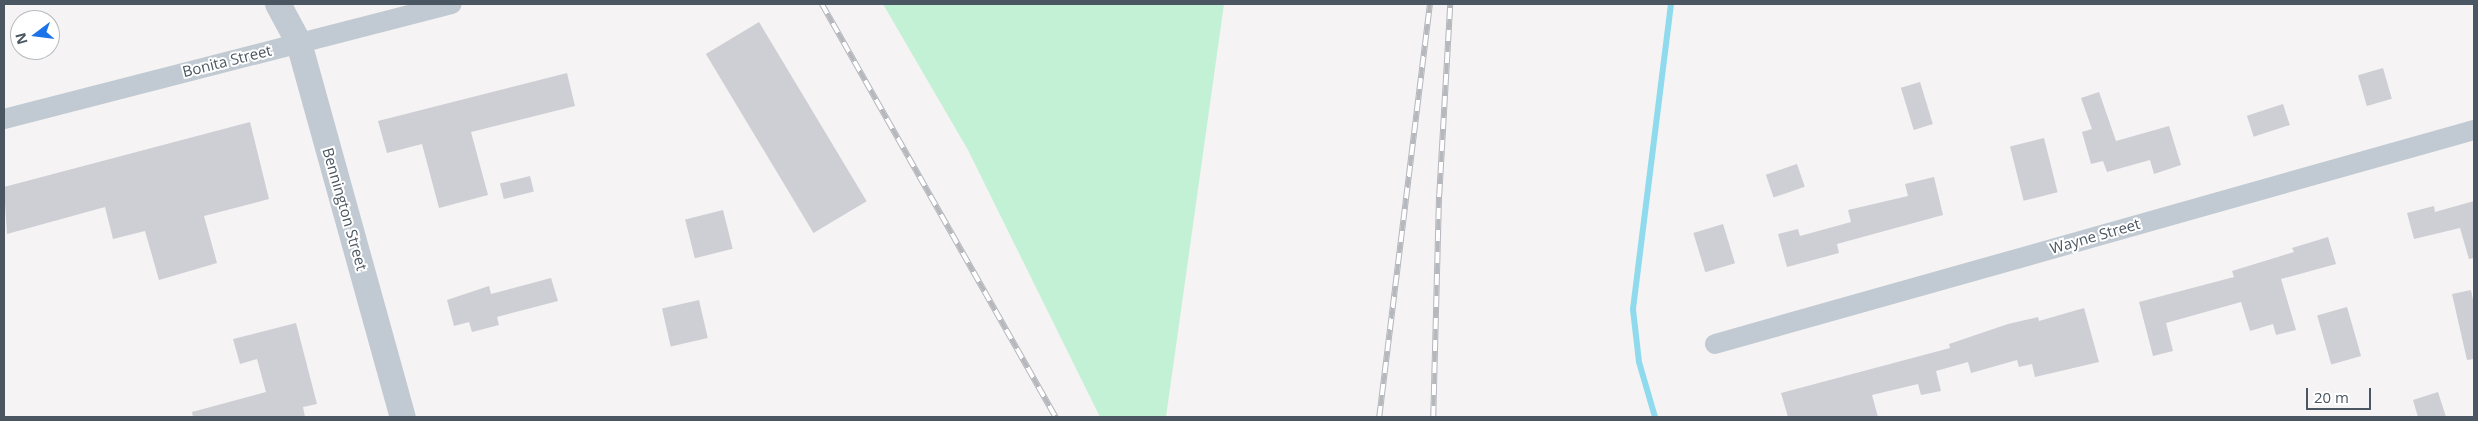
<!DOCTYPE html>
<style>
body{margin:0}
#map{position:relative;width:2478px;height:421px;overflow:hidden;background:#f5f3f3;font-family:"Open Sans",sans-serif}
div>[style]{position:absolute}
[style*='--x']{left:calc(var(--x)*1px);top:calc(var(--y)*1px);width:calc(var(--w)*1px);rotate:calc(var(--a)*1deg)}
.green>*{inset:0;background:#c3f1d5}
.stream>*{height:6px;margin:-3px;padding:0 3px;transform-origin:3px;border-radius:3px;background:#90daee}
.building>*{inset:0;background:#cdcfd5;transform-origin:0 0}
.minor>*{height:20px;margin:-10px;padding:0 10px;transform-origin:10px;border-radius:10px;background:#c1cad2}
.tertiary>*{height:26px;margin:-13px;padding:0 13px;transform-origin:13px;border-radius:13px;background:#c1cad2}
.rail>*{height:5.5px;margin-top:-2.75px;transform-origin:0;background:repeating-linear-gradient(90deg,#fff 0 11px,#b5b8bd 0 22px);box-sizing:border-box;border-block:1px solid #b5b8bd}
span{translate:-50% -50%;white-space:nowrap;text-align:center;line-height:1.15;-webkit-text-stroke:4px #fff;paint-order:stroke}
.street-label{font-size:15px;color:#4a5661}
.frame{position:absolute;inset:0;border:5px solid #4a5661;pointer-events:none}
.north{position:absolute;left:10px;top:10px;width:50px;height:50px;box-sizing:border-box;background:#fff;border:1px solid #b7bbc0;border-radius:50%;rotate:255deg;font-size:14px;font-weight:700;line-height:20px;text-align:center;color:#4a5661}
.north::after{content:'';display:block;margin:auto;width:18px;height:22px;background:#1a73e8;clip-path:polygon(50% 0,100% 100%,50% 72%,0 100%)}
.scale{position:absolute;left:2306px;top:388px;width:65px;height:22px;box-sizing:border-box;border:2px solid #4a5661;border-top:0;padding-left:6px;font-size:15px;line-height:18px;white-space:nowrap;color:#4a5661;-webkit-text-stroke:4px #fff;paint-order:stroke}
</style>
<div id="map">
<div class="green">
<i style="clip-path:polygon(883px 4px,1224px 4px,1166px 417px,1100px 417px,968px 150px)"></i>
</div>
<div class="stream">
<i style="--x:1655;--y:417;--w:57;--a:-106.2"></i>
<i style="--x:1639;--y:362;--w:53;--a:-96.5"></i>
<i style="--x:1633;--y:309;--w:307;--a:-82.9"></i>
</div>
<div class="building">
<i style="left:759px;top:22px;width:209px;height:62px;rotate:59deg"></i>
<i style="left:2383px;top:68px;width:32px;height:26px;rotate:74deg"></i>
<i style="clip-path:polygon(567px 73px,575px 106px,471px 132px,488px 195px,439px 208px,422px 144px,387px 153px,378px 121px)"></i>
<i style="left:1920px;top:82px;width:44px;height:20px;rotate:73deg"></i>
<i style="clip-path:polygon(2099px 92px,2116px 141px,2169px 126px,2181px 165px,2154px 174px,2150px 160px,2107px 172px,2103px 161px,2091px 164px,2082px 132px,2092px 129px,2081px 98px)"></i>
<i style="left:2283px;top:104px;width:22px;height:38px;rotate:72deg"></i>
<i style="clip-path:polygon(250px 122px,269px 199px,204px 216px,217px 263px,159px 280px,145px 231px,113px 239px,105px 207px,7px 234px,4px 187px)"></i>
<i style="left:2044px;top:138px;width:56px;height:35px;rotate:76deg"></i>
<i style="left:1797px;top:164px;width:24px;height:33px;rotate:71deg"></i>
<i style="left:530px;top:176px;width:16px;height:31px;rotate:76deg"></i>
<i style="clip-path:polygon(1934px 177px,1943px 215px,1837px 244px,1839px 253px,1787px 267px,1778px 234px,1798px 229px,1800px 236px,1851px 222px,1848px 210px,1908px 196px,1905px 184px)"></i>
<i style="clip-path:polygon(2474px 201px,2474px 258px,2469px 259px,2460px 228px,2414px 239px,2407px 213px,2434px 206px,2435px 212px)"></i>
<i style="left:723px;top:210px;width:40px;height:39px;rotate:76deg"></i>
<i style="left:1723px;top:224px;width:41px;height:31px;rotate:73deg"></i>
<i style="clip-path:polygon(2328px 237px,2336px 264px,2281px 279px,2296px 330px,2276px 335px,2273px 324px,2250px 331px,2241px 302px,2166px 323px,2173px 351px,2153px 356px,2139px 302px,2234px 277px,2232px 271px,2294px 252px,2292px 248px)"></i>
<i style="clip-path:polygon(551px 278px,558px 301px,497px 317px,499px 325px,472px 332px,469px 322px,454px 326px,447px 300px,489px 286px,491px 294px)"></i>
<i style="clip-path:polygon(2471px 290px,2474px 305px,2474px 359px,2467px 360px,2452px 294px)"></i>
<i style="left:699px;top:300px;width:39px;height:38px;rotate:77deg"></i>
<i style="left:2347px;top:307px;width:51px;height:31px;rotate:74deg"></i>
<i style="clip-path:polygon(2084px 308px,2099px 362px,2035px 377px,2032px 364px,2019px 367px,2017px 360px,1971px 373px,1968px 362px,1936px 371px,1941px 391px,1921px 395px,1918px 384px,1872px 395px,1878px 417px,1788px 417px,1781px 393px,1950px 348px,1949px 344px,2008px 324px,2038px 317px,2039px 321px)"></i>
<i style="clip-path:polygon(296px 323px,317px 404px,303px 407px,305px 417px,193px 417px,192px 412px,266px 392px,257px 359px,240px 364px,233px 339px)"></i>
<i style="clip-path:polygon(2438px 392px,2446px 417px,2418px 417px,2413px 400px)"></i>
</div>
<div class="minor">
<i style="--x:4;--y:119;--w:462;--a:-14.4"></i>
<i style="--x:1715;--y:344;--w:789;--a:-15.75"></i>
</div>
<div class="tertiary">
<i style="--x:278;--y:4;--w:44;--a:61.7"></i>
<i style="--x:299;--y:43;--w:388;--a:74.5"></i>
</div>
<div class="rail">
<i style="--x:822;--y:4;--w:475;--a:60.5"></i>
<i style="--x:1379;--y:417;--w:416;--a:-83"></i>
<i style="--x:1433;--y:417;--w:222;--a:-88.5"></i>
<i style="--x:1439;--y:195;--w:191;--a:-86.7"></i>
</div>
<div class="street-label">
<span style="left:227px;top:61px;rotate:-14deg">Bonita Street</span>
<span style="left:345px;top:209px;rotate:74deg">Bennington Street</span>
<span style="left:2095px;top:236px;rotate:-16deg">Wayne Street</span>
</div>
<div class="frame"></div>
<div class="north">N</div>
<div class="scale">20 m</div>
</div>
